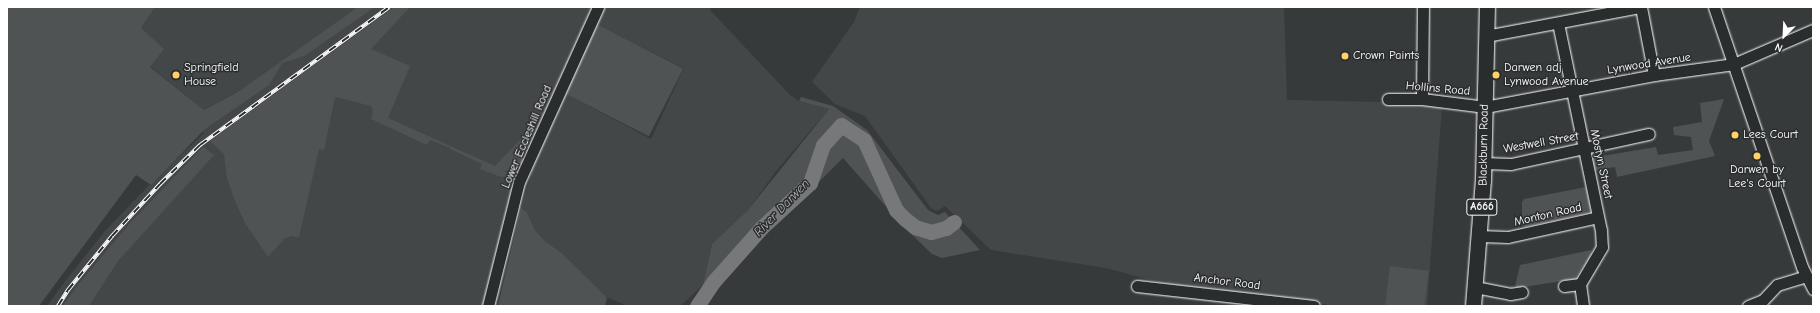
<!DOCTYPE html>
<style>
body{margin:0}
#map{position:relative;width:1820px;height:313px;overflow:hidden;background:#373a3b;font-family:"Comic Neue",sans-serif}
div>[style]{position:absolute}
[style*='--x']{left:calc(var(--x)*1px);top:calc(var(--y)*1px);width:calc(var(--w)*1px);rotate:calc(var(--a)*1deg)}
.built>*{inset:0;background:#444748}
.green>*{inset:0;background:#505354;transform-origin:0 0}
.river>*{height:15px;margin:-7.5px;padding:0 7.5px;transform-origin:7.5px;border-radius:7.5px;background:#767879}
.roads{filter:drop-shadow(0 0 1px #fff) drop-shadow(0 0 1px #fff)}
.minor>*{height:11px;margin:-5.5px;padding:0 5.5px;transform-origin:5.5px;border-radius:5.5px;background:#2a2d2e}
.highway>*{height:15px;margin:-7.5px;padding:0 7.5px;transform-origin:7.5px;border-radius:7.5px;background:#2a2d2e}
.rail>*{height:4px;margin-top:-2px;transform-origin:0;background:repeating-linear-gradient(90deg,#2a2d2e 0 8px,#fff 0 16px);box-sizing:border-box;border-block:1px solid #fff}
.dots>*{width:11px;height:11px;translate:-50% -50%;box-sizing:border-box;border:2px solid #2a2d2e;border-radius:50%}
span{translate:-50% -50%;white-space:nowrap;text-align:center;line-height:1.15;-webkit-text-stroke:3px #2a2d2e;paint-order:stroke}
.shield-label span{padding:1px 3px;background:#2a2d2e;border:1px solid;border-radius:3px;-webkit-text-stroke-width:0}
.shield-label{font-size:11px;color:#fff;font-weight:700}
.poi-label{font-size:12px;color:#fff}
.left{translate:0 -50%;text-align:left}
.street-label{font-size:12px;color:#fff}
.water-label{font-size:13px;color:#b4b5b5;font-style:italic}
.frame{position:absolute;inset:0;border:8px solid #fff;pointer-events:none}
.north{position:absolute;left:1764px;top:16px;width:40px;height:40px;-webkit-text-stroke:3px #2a2d2e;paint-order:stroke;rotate:204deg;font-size:11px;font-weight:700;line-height:16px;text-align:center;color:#fff}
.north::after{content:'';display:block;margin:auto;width:14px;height:18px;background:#fff;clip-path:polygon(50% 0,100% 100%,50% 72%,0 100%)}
</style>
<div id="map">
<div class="built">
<i style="clip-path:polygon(155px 7px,711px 7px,710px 10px,790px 95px,799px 101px,829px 109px,776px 171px,748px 210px,712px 244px,703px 285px,680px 306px,628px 306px,604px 296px,563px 254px,545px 241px,535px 230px,527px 212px,521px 208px,534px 165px,566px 94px,651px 139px,684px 68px,591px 22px,517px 192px,488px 306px,47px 306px,66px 280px,105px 231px,151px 183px,204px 133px,199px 128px,238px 91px,204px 110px,150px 66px,141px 28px)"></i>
<i style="clip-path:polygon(860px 7px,1284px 7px,1287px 100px,1427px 103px,1442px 106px,1427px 306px,1337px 306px,1161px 283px,1106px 268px,991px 250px,945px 206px,937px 211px,931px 208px,865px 116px,835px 104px,812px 82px,854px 22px)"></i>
</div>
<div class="green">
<i style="clip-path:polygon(7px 7px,155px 7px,141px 28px,164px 49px,150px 67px,204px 110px,241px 90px,358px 7px,375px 7px,304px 56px,282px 63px,269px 85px,205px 129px,151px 185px,136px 175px,39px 306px,7px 306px)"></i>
<i style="clip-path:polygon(394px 7px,410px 7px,371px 49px,410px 66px,388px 118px,495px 166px,524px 136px,530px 123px,534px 128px,518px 169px,511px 176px,501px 177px,480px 169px,482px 164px,450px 149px,450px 148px,430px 140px,427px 145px,371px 119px,373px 110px,371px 106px,335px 97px,324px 150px,319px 149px,299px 237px,291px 236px,284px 239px,268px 257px,245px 223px,235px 201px,227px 178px,224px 154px,210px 141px)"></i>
<i style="left:596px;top:24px;width:98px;height:76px;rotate:27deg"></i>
<i style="clip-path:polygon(801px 97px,833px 106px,867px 130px,928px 210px,938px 215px,945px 212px,951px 219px,936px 225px,925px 226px,915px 222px,900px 206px,866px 137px,842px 120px,820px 143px,806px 182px,703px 285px,712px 244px,748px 210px,829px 109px,799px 101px)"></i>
<i style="clip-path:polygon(1724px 99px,1709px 141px,1715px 156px,1617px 177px,1615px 167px,1592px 171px,1590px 158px,1656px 147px,1658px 155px,1693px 150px,1691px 137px,1674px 135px,1673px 127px,1702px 122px,1700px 103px)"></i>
<i style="clip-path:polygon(842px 129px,861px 141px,894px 210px,905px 222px,915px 229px,931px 234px,946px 231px,956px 224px,980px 250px,942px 258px,932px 254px,904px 227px,843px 158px,734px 266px,763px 232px,812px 185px,826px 147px)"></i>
<i style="clip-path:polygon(203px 147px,214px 155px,118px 261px,89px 306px,63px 306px,77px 286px,131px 222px)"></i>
<i style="clip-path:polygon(1586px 187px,1591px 211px,1589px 213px,1525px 227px,1522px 225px,1522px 202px,1524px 199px)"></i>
<i style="clip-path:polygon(521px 208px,527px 212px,535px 230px,545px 241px,563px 254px,607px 298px,605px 306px,498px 306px)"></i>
<i style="clip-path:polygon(1591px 250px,1592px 254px,1575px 279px,1517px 288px,1515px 286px,1520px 265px)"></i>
<i style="left:1390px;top:266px;width:39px;height:39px;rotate:7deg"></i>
</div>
<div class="river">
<i style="--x:697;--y:306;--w:30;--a:-56"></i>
<i style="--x:714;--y:281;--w:72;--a:-48.4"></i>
<i style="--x:762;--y:227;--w:65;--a:-42.5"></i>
<i style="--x:810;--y:183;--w:40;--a:-71.1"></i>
<i style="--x:823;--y:145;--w:27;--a:-48"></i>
<i style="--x:841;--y:125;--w:27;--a:33"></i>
<i style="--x:864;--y:140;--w:77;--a:65.4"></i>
<i style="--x:896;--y:210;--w:13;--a:45"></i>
<i style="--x:905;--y:219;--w:13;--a:39"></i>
<i style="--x:915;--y:227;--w:17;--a:17"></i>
<i style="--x:931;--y:232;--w:16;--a:-15"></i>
<i style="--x:946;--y:228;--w:10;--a:-37"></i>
</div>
<div class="roads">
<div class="minor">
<i style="--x:1641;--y:7;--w:69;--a:79.2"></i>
<i style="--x:1714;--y:7;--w:274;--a:71.3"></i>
<i style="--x:1802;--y:267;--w:25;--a:63"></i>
<i style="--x:1558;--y:23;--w:211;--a:78.3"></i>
<i style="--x:1601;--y:230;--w:17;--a:87"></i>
<i style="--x:1602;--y:247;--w:43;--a:120.7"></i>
<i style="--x:1580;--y:284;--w:22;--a:82"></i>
<i style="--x:1486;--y:36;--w:156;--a:-10.7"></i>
<i style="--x:1388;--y:99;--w:34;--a:0"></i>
<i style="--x:1422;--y:99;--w:64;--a:7.2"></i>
<i style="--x:1485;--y:107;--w:172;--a:-10.7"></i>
<i style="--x:1654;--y:75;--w:81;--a:-7.8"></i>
<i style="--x:1734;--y:64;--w:86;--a:-23.3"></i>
<i style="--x:1422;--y:99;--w:92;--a:-89.4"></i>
<i style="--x:1484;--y:163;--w:27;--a:2"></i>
<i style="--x:1511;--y:164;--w:141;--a:-12.3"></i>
<i style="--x:1480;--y:236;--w:28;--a:2"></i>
<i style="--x:1508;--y:237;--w:92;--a:-12.5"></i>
<i style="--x:1137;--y:286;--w:178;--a:6.4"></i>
<i style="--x:1564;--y:286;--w:16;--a:-7"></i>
<i style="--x:1475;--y:287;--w:36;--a:11"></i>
<i style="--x:1510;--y:294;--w:12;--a:-9"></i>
<i style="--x:488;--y:306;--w:128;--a:-76"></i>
<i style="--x:519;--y:182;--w:192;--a:-65.7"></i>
<i style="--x:1748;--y:306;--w:16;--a:-22"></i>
<i style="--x:1763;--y:300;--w:21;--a:-47"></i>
<i style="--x:1777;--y:285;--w:30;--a:-17"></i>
</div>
<div class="highway">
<i style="--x:1473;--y:306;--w:126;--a:-85.5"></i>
<i style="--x:1483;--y:180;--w:173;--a:-88.7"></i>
</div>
</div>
<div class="rail">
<i style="--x:58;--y:306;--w:19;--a:-58"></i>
<i style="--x:68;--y:290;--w:70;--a:-50.8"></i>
<i style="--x:112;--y:236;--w:71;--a:-47.3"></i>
<i style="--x:160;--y:184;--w:56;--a:-44.3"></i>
<i style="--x:200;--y:145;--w:234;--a:-36.1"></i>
</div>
<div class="dots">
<i style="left:1345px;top:56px;background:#ffd166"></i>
<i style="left:176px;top:75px;background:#ffd166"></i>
<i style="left:1496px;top:75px;background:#ffd166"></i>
<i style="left:1735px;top:135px;background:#ffd166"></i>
<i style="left:1757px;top:156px;background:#ffd166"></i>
</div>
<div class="shield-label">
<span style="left:1482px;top:207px">A666</span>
</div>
<div class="poi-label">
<span class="left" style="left:1353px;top:56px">Crown Paints</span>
<span class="left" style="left:184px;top:75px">Springfield<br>House</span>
<span class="left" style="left:1504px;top:75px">Darwen adj<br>Lynwood Avenue</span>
<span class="left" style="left:1743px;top:135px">Lees Court</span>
<span style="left:1757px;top:177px">Darwen by<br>Lee's Court</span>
</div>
<div class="street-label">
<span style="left:1649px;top:64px;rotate:-9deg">Lynwood Avenue</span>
<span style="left:1438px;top:89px;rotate:5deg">Hollins Road</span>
<span style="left:527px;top:137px;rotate:-67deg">Lower Eccleshill Road</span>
<span style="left:1541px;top:143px;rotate:-10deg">Westwell Street</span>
<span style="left:1484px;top:145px;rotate:-89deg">Blackburn Road</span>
<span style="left:1601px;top:164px;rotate:78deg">Mostyn Street</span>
<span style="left:1548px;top:215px;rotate:-13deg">Monton Road</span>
<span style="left:1227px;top:282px;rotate:7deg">Anchor Road</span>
</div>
<div class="water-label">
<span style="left:782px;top:208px;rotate:-46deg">River Darwen</span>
</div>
<div class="frame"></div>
<div class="north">N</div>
</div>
